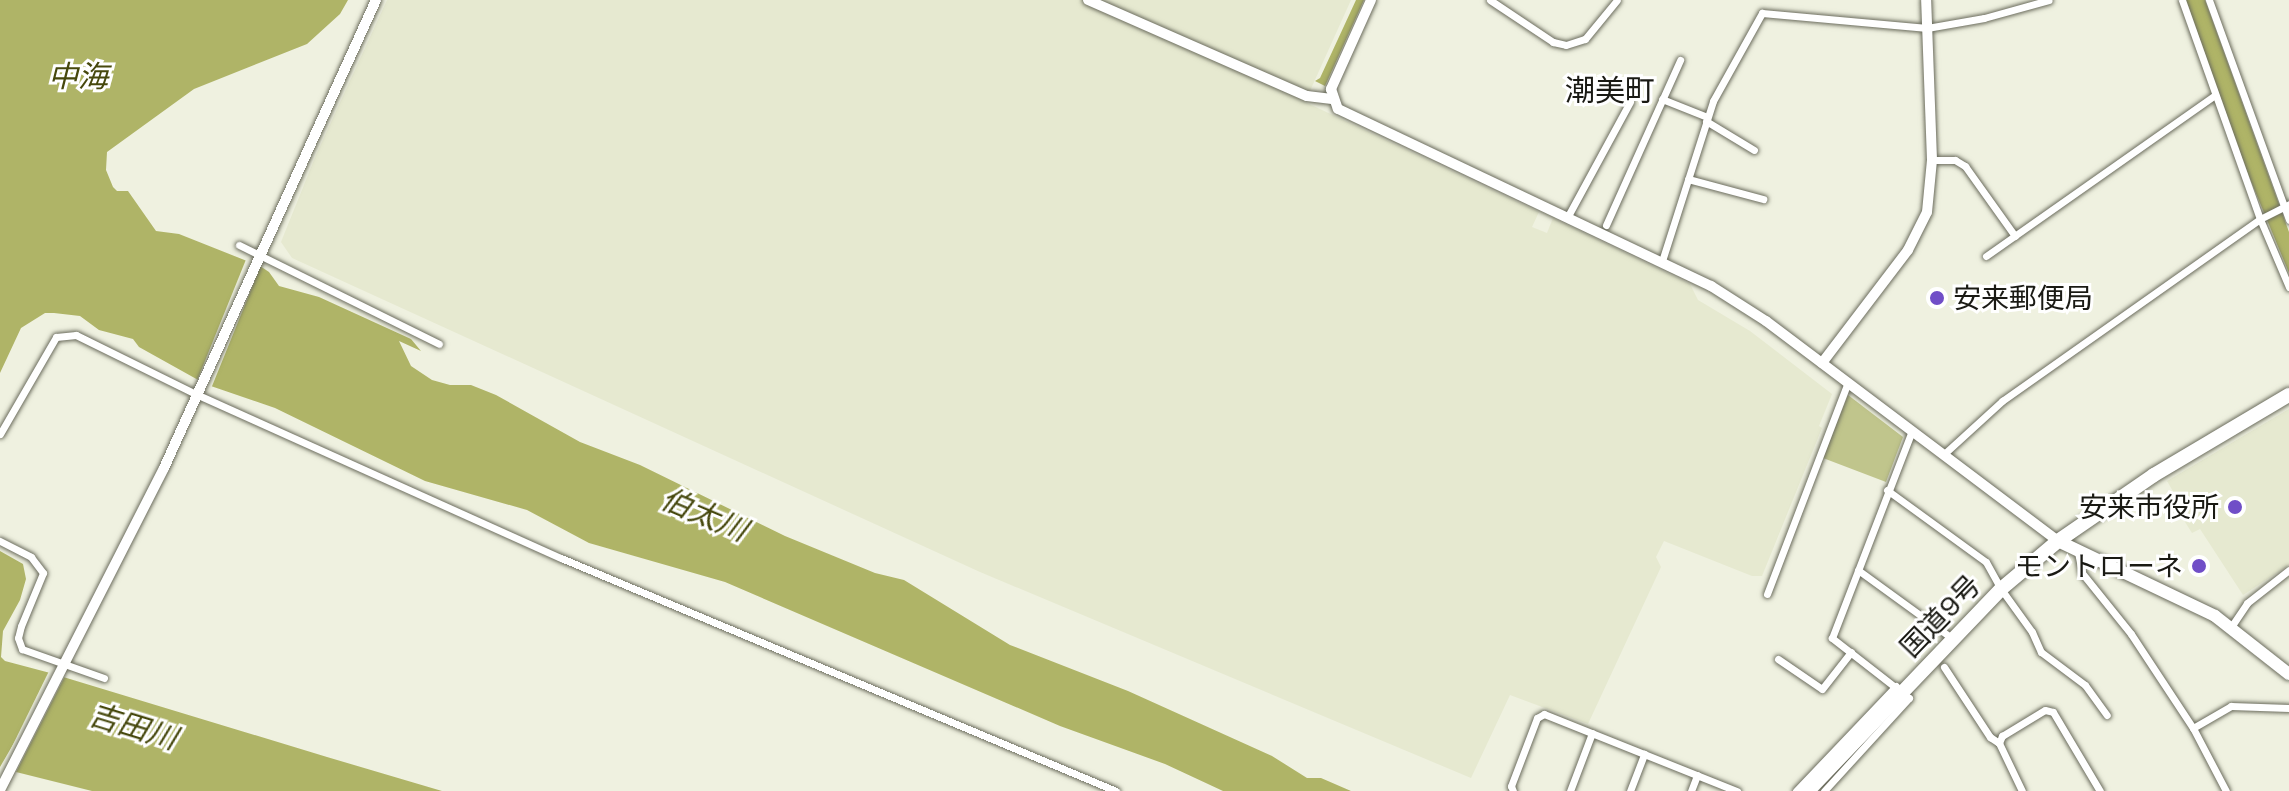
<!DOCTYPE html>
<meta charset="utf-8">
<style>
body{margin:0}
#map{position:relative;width:2289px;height:791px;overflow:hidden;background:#eff1e0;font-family:"Space Grotesk","Noto Sans JP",sans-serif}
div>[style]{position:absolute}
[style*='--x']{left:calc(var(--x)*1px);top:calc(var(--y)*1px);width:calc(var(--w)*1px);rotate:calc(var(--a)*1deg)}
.built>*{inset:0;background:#e6e9d0}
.green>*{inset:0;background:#c0c58c}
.water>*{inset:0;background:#afb467}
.pier>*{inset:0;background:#eff1e0;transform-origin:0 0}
.roads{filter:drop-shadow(0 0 2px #6b6c5d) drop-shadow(0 0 2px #6b6c5d)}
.street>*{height:7px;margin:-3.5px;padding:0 3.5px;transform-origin:3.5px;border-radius:3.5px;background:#fff}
.secondary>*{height:10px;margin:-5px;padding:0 5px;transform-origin:5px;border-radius:5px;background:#fff}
.primary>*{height:12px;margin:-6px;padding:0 6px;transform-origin:6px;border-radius:6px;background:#fff}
.highway>*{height:14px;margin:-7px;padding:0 7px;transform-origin:7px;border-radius:7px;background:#fff}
.dots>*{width:22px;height:22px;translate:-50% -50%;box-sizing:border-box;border:4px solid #fff;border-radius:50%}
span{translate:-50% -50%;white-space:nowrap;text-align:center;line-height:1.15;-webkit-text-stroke:6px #fff;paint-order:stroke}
.poi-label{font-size:28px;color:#1a1a14}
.left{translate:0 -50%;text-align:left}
.right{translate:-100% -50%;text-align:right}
.street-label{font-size:28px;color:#1a1a14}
.water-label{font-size:30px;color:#46480d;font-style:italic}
.neighbourhood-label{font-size:30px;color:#1a1a14}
</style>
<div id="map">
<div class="built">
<i style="clip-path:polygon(387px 0,1351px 0,1305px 102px,1539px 212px,1532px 227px,1547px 233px,1553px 218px,1690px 284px,1698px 300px,1750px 331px,1832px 394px,1819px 426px,1822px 428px,1762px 576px,1752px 576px,1664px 541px,1656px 557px,1661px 567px,1588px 724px,1510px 695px,1471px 778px,980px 572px,292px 258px,281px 242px,316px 155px)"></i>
<i style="clip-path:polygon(2289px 409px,2289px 565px,2243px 595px,2200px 529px,2192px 533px,2185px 522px,2189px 519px,2167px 481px)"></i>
</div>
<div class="green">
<i style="clip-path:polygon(1848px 395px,1903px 437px,1886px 482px,1823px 458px)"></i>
</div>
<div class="water">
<i style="clip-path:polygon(0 0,348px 0,340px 14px,307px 44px,194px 89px,107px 152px,106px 170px,113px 187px,117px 191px,128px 191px,156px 231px,179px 234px,252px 263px,200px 381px,139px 347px,133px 339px,99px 330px,80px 316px,54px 313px,45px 313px,21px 328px,0 373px)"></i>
<i style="clip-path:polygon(1356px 0,1364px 0,1325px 86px,1315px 81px,1320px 78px)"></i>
<i style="clip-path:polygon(2186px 0,2205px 0,2289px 232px,2289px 273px,2243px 162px)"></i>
<i style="clip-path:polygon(257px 264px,269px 272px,279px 286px,319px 297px,411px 339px,421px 351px,399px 341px,411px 366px,432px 380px,450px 385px,471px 385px,496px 395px,580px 442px,640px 465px,785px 536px,875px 573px,904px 580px,1010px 645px,1128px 691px,1272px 756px,1307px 778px,1321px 778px,1351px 791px,1223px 791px,1165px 764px,1060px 726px,725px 582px,589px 543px,527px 510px,425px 481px,275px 408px,205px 384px)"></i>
<i style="clip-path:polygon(0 551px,23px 564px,26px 579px,20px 600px,3px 631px,1px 657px,5px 661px,54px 674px,0 767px)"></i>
<i style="clip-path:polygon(60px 676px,327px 757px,442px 791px,92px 791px,12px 771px)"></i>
</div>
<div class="pier">
<i style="left:247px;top:257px;width:16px;height:136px;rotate:22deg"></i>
<i style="clip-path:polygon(50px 669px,66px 674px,14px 776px,0 771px)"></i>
</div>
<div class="roads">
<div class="street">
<i style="--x:1490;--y:0;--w:76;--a:33.7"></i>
<i style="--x:1553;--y:42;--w:13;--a:13"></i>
<i style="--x:1566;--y:45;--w:20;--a:-18"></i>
<i style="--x:1585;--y:39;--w:50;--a:-50.6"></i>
<i style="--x:2182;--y:0;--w:232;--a:70.4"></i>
<i style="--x:2260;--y:219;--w:74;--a:66.9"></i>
<i style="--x:2209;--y:0;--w:234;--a:70"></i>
<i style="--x:1662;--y:99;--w:48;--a:21.8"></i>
<i style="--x:1706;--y:121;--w:56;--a:31.1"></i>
<i style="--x:1932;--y:160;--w:23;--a:0"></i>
<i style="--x:1955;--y:160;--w:12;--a:31"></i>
<i style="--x:1965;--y:166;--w:86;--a:54.5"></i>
<i style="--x:1688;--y:179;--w:78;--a:14.9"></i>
<i style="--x:1568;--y:216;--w:130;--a:-61.5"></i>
<i style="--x:1606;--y:225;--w:181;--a:-65.8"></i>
<i style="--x:239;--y:245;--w:223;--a:26.3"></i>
<i style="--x:1986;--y:256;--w:280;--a:-35.1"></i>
<i style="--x:1662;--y:261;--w:168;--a:-72.3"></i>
<i style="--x:1713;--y:101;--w:101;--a:-60.9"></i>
<i style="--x:1762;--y:13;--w:166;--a:5.2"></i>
<i style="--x:1927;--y:28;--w:58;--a:-10"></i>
<i style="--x:1984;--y:18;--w:67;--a:-15.5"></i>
<i style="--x:0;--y:434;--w:112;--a:-60"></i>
<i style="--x:56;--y:337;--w:20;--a:-6"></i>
<i style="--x:76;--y:335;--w:136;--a:26.2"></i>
<i style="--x:198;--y:395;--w:398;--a:24.2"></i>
<i style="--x:561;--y:558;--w:602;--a:22.77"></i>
<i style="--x:1944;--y:454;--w:79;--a:-42.4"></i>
<i style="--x:2002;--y:401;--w:316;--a:-35.2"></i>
<i style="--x:2260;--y:219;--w:33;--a:-27"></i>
<i style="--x:1887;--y:490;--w:122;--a:36"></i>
<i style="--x:1986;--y:562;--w:31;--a:61"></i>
<i style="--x:2001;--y:589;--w:53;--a:54.2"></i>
<i style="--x:2032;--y:632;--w:22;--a:66"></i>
<i style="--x:2041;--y:652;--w:55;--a:36.9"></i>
<i style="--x:2085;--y:685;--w:37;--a:54"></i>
<i style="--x:0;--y:541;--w:35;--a:27"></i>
<i style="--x:31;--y:557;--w:20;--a:53"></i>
<i style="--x:43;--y:573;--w:57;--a:112.5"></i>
<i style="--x:21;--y:626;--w:12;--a:104"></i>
<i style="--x:18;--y:638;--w:12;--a:70"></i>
<i style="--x:22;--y:649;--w:87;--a:19.5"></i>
<i style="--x:2078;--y:552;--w:21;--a:79"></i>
<i style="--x:2082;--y:573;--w:78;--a:51.2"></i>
<i style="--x:2131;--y:634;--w:113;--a:56.6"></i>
<i style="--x:2193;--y:728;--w:71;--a:62.4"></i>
<i style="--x:1858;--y:570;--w:117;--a:36"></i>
<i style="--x:1767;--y:594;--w:227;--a:-69.1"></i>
<i style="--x:2231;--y:627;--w:29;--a:-56"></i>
<i style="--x:2247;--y:603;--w:53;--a:-38.2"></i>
<i style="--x:1778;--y:659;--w:53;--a:34.3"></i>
<i style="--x:1822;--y:689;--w:47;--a:-51.9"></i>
<i style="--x:1944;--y:667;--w:84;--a:56.7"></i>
<i style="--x:1990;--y:737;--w:11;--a:34"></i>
<i style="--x:1999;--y:743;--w:53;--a:64.4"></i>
<i style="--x:2193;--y:728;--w:44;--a:-30.1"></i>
<i style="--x:2231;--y:706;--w:58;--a:2"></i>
<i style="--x:1999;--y:743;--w:8;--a:-67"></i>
<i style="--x:2002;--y:736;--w:50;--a:-31.2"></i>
<i style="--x:2045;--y:710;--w:8;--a:14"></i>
<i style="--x:2053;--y:712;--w:92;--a:59.3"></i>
<i style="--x:1513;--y:791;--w:5;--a:-112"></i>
<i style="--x:1511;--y:786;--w:73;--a:-69.1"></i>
<i style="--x:1537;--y:718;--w:8;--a:-30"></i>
<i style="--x:1544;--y:714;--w:208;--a:21.8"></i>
<i style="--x:1570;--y:791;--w:62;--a:-69.2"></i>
<i style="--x:1630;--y:791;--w:40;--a:-69"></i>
<i style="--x:1691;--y:791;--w:17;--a:-69"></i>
<i style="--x:1796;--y:791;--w:145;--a:-46.4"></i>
<i style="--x:1824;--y:791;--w:126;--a:-47.6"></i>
<i style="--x:1909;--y:698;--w:98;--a:-142.1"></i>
<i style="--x:1832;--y:638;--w:222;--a:-68.9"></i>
</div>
<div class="secondary">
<i style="--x:1088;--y:0;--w:239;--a:23.7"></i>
<i style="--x:1307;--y:96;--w:25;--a:7"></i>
<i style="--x:1371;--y:0;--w:98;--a:114.2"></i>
<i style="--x:1331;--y:89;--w:21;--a:71"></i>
<i style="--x:1338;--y:109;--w:413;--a:25.4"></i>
<i style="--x:1711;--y:286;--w:65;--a:32.5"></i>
<i style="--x:1766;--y:321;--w:366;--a:37"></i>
<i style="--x:1822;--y:363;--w:142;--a:-52.7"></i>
<i style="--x:1908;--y:250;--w:42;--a:-63.4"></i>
<i style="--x:1927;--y:212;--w:52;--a:-84.5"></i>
<i style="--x:1932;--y:160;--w:160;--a:-92.1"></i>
<i style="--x:0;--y:790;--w:361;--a:-63"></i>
<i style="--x:164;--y:468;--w:514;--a:-65.63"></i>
</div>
<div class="primary">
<i style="--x:2058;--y:541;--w:174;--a:25.5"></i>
<i style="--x:2215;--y:616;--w:94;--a:38.1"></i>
</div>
<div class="highway">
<i style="--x:1808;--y:791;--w:279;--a:-46.3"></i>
<i style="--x:2001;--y:589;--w:75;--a:-40.1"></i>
<i style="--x:2058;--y:541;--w:116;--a:-34.5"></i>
<i style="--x:2154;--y:475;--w:157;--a:-30.7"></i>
</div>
</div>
<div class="dots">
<i style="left:1937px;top:298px;background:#704ec7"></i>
<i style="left:2235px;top:507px;background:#704ec7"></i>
<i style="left:2199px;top:566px;background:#704ec7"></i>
</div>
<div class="poi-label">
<span class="left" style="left:1953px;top:298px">安来郵便局</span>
<span class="right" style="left:2219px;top:507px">安来市役所</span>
<span class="right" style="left:2183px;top:566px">モントローネ</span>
</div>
<div class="street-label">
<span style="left:1940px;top:616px;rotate:-46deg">国道9号</span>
</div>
<div class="water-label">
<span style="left:78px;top:77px">中海</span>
<span style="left:704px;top:515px;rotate:23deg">伯太川</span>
<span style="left:133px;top:727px;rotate:17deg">吉田川</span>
</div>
<div class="neighbourhood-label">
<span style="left:1610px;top:91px">潮美町</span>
</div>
</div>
